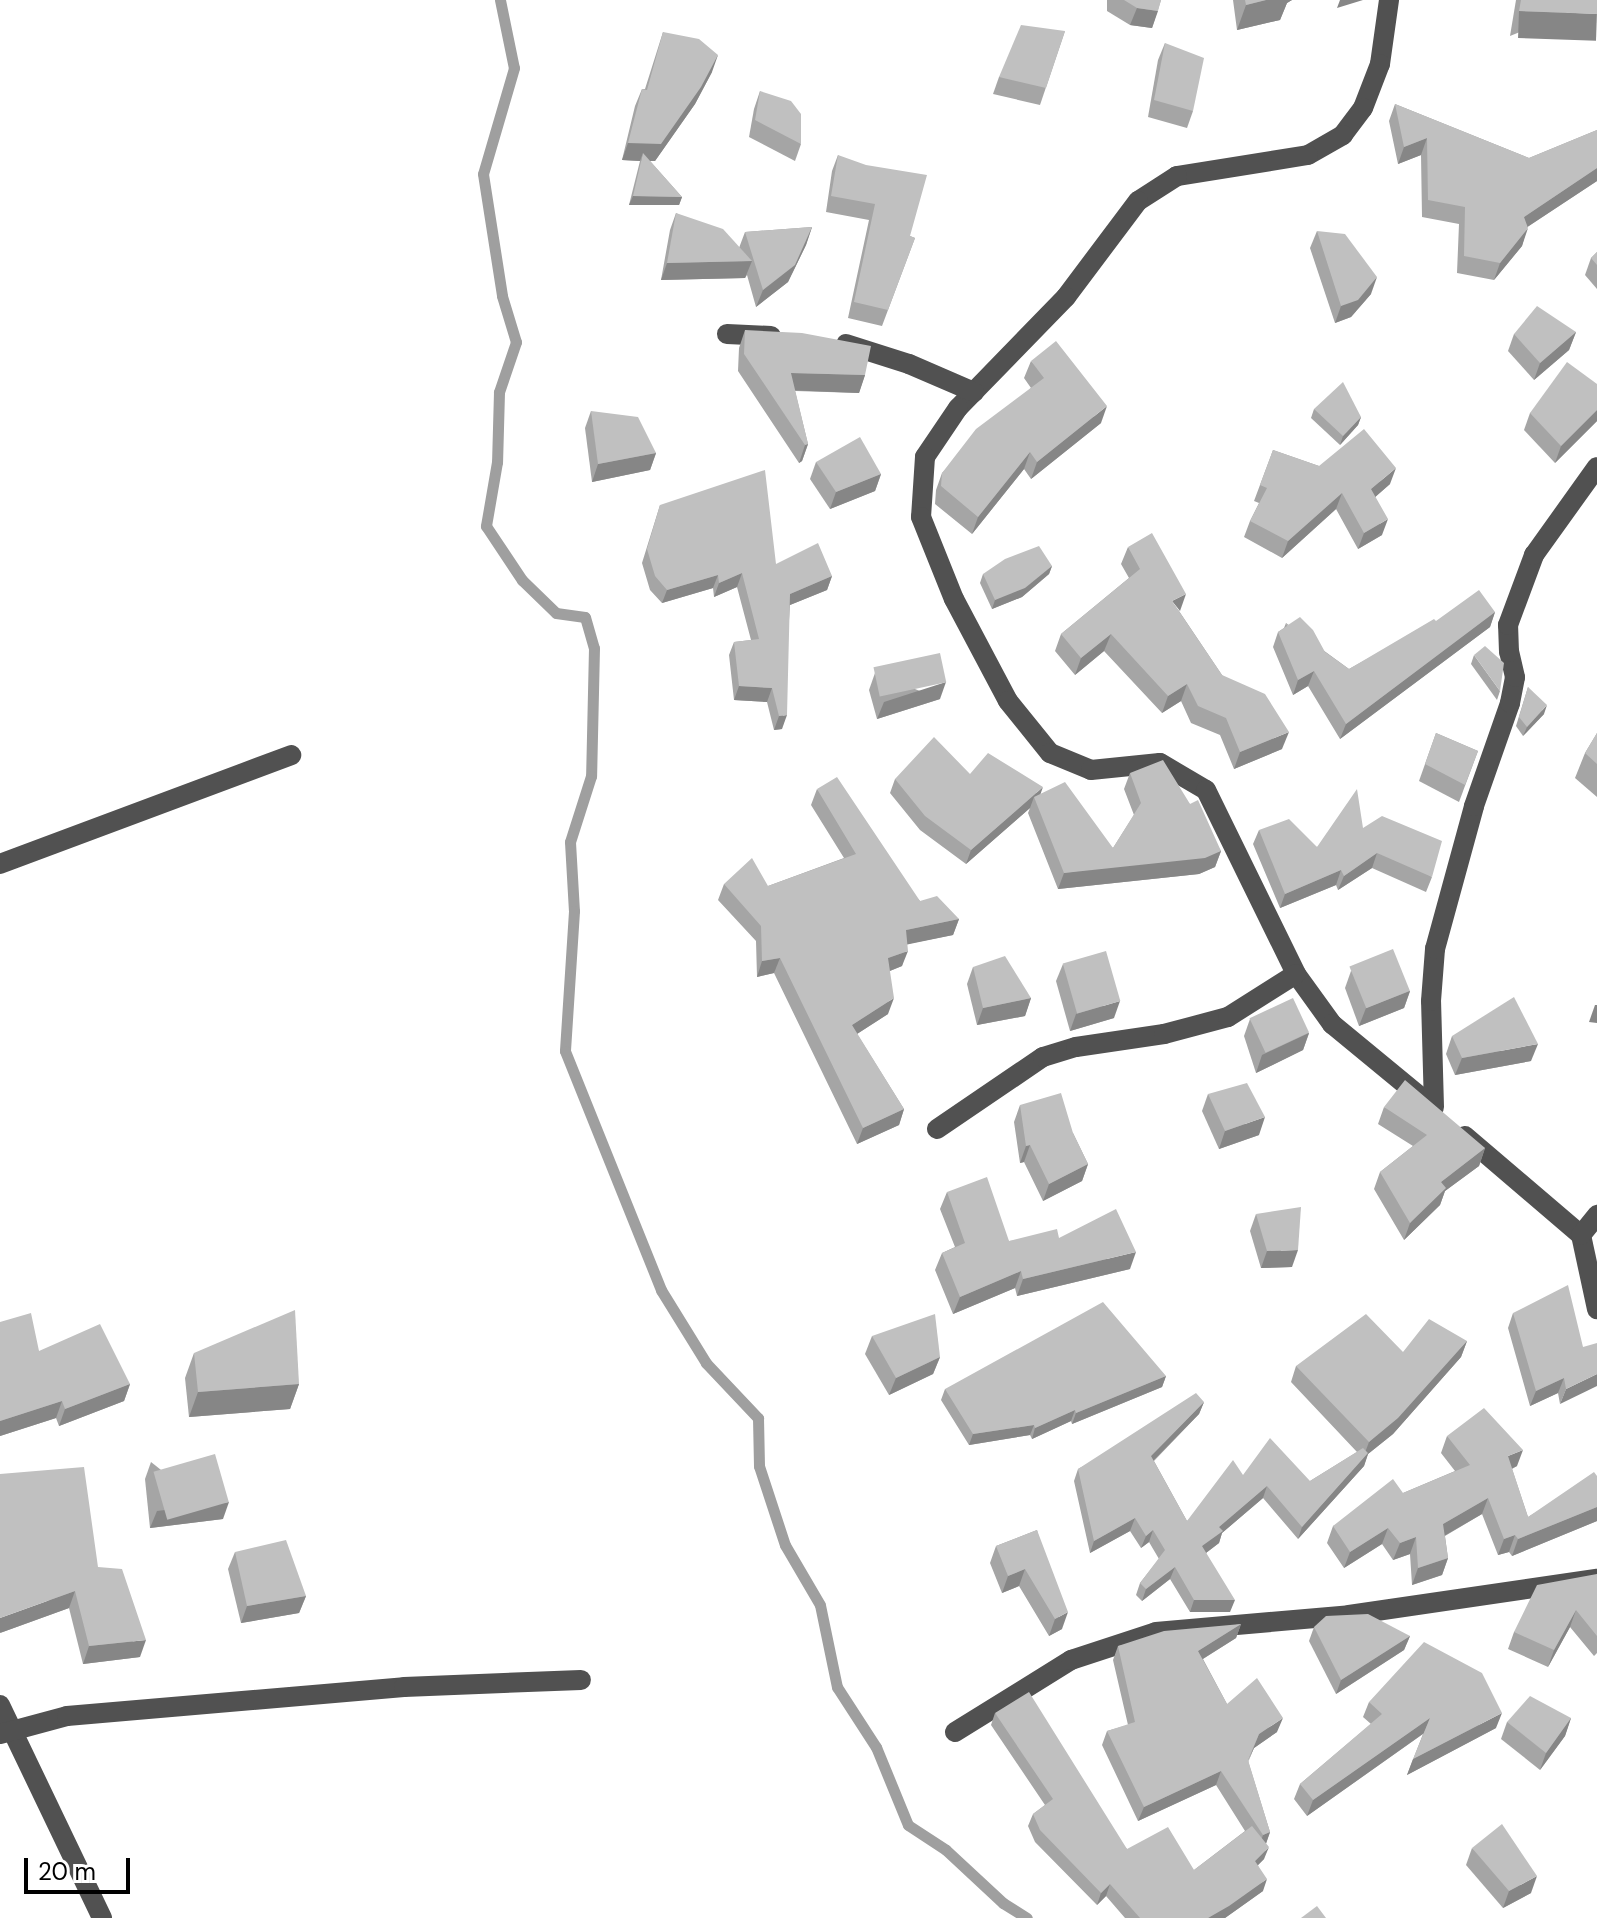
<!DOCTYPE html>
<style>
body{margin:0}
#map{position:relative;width:1597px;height:1918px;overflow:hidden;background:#fff;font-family:"DM Sans",sans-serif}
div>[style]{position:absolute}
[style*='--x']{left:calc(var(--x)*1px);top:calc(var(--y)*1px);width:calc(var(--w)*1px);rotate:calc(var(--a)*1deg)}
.stream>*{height:11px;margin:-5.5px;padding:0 5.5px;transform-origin:5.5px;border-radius:5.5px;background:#9f9f9f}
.minor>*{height:20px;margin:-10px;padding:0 10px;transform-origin:10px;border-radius:10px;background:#515151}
.wall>*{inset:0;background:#a5a5a5}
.shaded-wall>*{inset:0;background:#868686;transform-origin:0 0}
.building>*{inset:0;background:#c0c0c0;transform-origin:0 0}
span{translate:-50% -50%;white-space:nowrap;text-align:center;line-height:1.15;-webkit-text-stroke:6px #fff;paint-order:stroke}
.scale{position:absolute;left:24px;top:1858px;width:106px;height:36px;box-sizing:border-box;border:4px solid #000;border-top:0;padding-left:10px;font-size:24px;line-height:28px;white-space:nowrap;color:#000;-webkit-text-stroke:6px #fff;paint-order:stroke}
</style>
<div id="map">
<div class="stream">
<i style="--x:500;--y:0;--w:69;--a:78.4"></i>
<i style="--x:514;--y:68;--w:110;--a:106.3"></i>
<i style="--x:483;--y:174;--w:123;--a:81.1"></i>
<i style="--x:502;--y:296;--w:48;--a:73.1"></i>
<i style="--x:516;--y:342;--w:53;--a:108.8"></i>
<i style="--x:499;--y:392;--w:70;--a:91.6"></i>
<i style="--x:497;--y:462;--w:65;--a:99.8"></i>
<i style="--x:486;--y:526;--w:65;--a:56.3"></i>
<i style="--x:522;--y:580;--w:47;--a:44.1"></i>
<i style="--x:556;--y:613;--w:29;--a:8"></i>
<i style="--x:585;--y:617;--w:32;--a:74"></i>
<i style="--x:594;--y:648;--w:128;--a:91.3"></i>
<i style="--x:591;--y:776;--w:69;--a:107.7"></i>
<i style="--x:570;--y:842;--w:69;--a:86.7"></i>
<i style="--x:574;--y:911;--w:140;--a:93.7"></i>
<i style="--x:565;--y:1051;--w:258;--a:68.1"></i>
<i style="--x:661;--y:1290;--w:86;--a:58.3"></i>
<i style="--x:706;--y:1363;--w:76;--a:46.6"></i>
<i style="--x:758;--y:1418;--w:48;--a:88.8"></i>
<i style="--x:759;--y:1466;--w:83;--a:71.8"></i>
<i style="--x:785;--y:1545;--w:69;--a:59.7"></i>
<i style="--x:820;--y:1605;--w:84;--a:78.3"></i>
<i style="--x:837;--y:1687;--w:72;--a:57"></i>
<i style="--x:876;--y:1747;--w:84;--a:67.7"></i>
<i style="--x:908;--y:1825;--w:45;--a:33.3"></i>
<i style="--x:946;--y:1850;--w:78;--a:42.9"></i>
<i style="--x:1003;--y:1903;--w:28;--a:32"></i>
</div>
<div class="minor">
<i style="--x:1389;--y:0;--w:65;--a:98"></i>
<i style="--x:1380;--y:64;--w:47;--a:111.1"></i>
<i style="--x:1363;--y:108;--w:34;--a:127"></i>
<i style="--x:1343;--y:135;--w:40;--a:150.3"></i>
<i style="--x:1308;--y:155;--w:133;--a:170.9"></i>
<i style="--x:1177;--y:176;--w:46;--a:147.3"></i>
<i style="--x:1138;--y:201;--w:120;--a:126.9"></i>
<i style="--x:1066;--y:297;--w:155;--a:134.2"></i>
<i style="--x:958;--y:408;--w:59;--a:124"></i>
<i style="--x:925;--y:457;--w:60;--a:93.8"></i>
<i style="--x:921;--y:517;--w:88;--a:68.1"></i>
<i style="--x:954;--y:599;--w:115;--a:62.1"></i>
<i style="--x:1008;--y:701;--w:67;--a:51.1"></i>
<i style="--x:1050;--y:753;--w:44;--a:22.5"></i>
<i style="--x:1091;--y:770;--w:69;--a:-5.8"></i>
<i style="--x:1160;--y:763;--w:53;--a:30.4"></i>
<i style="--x:1206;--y:790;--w:205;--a:63.9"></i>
<i style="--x:1296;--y:974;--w:62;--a:54.2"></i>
<i style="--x:1332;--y:1024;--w:118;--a:39.5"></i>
<i style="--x:727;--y:334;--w:44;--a:2.6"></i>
<i style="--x:846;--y:344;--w:66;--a:17.6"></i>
<i style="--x:909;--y:364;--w:71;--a:23.3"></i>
<i style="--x:0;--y:864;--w:311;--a:-20.5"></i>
<i style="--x:1434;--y:1107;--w:106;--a:-91.6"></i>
<i style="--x:1431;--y:1001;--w:52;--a:-85.6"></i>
<i style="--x:1435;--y:949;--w:148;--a:-74.7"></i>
<i style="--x:1474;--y:806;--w:109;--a:-70.7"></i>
<i style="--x:1510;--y:703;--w:26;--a:-79"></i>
<i style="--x:1515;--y:677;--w:26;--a:-103"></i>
<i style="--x:1509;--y:652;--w:27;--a:-92"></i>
<i style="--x:1508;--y:625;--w:75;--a:-69.6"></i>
<i style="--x:1534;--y:555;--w:108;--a:-54.4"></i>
<i style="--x:937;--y:1129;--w:128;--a:-34.2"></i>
<i style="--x:1043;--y:1057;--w:34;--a:-17"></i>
<i style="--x:1076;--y:1047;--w:89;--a:-8.4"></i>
<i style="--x:1164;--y:1034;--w:66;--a:-14.9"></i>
<i style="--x:1228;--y:1017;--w:80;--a:-32.3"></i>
<i style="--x:1465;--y:1136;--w:153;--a:40.5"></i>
<i style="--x:1581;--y:1235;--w:76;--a:77.8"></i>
<i style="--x:1581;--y:1235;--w:26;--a:-51"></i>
<i style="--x:0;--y:1705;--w:236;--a:64.4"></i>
<i style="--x:955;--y:1732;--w:137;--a:-31.8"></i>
<i style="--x:1071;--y:1660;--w:89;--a:-18.2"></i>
<i style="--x:1156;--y:1632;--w:194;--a:-5"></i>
<i style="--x:1349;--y:1615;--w:251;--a:-8.3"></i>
<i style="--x:0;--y:1734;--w:69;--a:-15"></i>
<i style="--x:67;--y:1716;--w:338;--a:-4.9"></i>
<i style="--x:404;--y:1687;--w:177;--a:-2.3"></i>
</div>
<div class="wall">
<i style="clip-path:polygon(1107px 0,1161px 0,1152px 28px,1130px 25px,1107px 11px)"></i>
<i style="clip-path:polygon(1233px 0,1292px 0,1287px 3px,1280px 20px,1237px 30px)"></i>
<i style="clip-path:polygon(1516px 0,1597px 0,1510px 36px)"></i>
<i style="clip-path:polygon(1065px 31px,1040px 105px,993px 94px,999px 77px)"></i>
<i style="clip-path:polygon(663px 32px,712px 72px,695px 104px,655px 161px,650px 161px,682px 197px,679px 205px,629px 205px,640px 161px,622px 160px,635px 106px,642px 89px,645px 89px)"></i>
<i style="clip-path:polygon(1165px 43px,1193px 111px,1187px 128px,1148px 117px,1158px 60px)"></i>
<i style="clip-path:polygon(760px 91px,801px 144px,795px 161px,749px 137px,754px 109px)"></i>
<i style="clip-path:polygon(1395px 104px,1529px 158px,1597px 130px,1597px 181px,1527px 227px,1522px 246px,1494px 280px,1457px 273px,1459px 224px,1422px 217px,1421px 155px,1398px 164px,1389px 121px)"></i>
<i style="clip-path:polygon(838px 155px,910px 236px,915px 238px,882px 326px,848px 318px,869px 220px,826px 212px,832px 171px)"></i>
<i style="clip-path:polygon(676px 213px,739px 248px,745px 232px,812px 227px,806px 245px,788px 282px,756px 307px,747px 275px,745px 278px,661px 280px,670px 230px)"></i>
<i style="clip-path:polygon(1317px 231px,1371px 294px,1351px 317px,1335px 323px,1310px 248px)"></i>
<i style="clip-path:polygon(1597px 252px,1597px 289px,1585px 275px,1591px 258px)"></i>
<i style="clip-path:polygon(745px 330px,865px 375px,859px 393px,795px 391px,808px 444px,802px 461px,799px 463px,738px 371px,739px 348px)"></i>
<i style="clip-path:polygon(1576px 332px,1569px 350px,1534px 380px,1508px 351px,1514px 334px)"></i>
<i style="clip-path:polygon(1031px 361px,1101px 423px,1031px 479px,1024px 469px,972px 534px,935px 504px,936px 490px,942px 473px,1031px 388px,1024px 378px)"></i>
<i style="clip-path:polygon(1597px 384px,1597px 421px,1555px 463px,1524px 430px,1530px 413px)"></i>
<i style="clip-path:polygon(1314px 409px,1361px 417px,1358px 425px,1340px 445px,1311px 418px)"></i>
<i style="clip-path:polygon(591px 411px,656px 453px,650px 470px,592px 482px,585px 428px)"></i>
<i style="clip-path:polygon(1273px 450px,1319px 466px,1390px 484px,1375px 497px,1382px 535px,1358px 549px,1336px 509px,1282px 558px,1244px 537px,1250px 521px,1259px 503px,1254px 501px)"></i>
<i style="clip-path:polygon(816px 462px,881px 474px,875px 491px,830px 509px,810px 479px)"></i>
<i style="clip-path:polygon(660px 505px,776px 564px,832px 576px,827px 590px,790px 605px,782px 729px,774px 730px,767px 702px,734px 700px,729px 655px,734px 642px,751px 640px,737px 587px,714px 597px,713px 588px,662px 603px,650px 590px,642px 563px)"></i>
<i style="clip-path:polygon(1128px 547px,1179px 611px,1222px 675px,1282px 749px,1234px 769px,1220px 735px,1191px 723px,1181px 701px,1162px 713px,1104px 651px,1075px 675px,1055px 651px,1061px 634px,1129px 578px,1121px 564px)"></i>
<i style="clip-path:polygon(1052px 566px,1049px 574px,1022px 597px,992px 609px,980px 583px,983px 574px)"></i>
<i style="clip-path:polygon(1495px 612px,1490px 627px,1340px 739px,1308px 686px,1293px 695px,1273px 647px,1278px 632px,1284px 628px,1286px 623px,1349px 669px,1436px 621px)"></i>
<i style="clip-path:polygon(1474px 655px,1500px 691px,1497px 700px,1471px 664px)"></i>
<i style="clip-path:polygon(875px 673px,940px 699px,877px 719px,869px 690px)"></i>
<i style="clip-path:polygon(1528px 687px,1544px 714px,1523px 736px,1516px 726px)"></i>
<i style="clip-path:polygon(1436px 733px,1478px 751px,1459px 802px,1419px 781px)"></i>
<i style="clip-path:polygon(1597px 733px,1597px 797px,1575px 778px,1585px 753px)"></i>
<i style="clip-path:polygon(1130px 773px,1190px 804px,1221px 851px,1215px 867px,1199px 874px,1058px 889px,1028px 813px,1030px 808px,966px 864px,920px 830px,890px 793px,895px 779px,970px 774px,1041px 794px,1113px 848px,1134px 815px,1124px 789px)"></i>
<i style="clip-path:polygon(817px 789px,920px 901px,959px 919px,953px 935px,907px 944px,902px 966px,890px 971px,888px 1014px,857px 1034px,904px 1109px,899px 1125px,857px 1144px,774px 973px,757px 977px,756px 941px,718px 900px,724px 884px,768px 886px,844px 858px,811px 805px)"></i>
<i style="clip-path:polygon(1363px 828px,1432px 877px,1426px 892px,1372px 868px,1338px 890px,1336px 885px,1280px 908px,1253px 844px,1259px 830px,1317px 847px)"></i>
<i style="clip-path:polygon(1063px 964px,1114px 1018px,1070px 1031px,1056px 981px)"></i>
<i style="clip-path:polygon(973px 967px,1031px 998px,1025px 1016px,977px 1025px,967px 984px)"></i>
<i style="clip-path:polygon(1351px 971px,1410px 991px,1404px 1008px,1359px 1026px,1345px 988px)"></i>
<i style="clip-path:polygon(1250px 1019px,1309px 1033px,1303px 1050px,1256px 1073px,1244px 1036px)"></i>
<i style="clip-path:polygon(1452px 1036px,1531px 1061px,1455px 1075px,1446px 1054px)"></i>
<i style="clip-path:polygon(1208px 1094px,1259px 1135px,1219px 1149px,1202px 1111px)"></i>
<i style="clip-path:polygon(1020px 1105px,1073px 1133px,1088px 1164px,1082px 1181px,1043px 1201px,1024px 1162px,1020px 1163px,1014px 1122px)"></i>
<i style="clip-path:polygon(1384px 1107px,1485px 1148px,1479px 1166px,1445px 1191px,1440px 1205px,1404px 1240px,1374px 1189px,1380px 1172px,1413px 1146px,1378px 1124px)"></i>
<i style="clip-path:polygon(947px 1192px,1009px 1241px,1059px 1238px,1130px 1269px,1017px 1296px,1015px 1288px,953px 1314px,935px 1270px,942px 1253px,955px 1247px,940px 1209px)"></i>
<i style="clip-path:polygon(1256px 1214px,1292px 1267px,1261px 1268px,1250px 1231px)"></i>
<i style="clip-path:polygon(1513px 1313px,1583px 1347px,1560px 1404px,1558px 1393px,1530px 1406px,1508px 1328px)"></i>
<i style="clip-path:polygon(0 1322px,39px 1351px,130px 1384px,124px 1401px,59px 1426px,56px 1418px,0 1436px)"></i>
<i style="clip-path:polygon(872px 1336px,940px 1357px,933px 1374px,889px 1395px,865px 1354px)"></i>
<i style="clip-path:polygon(1467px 1341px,1461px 1357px,1393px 1434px,1368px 1454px,1364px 1466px,1298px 1539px,1263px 1498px,1222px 1533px,1219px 1543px,1206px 1553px,1230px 1612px,1190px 1612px,1170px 1579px,1142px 1601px,1136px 1595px,1140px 1583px,1159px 1559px,1149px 1542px,1141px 1548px,1130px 1531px,1090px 1553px,1074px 1481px,1078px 1469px,1204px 1402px,1199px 1414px,1154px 1461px,1187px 1521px,1243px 1475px,1310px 1481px,1357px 1452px,1291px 1382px,1296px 1366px,1403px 1352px)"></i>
<i style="clip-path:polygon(194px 1353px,299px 1384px,290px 1409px,189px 1417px,185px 1378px)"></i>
<i style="clip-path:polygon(1166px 1376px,1162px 1387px,1072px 1424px,1071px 1421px,1032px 1439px,1030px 1435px,969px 1445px,941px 1400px,945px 1389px)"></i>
<i style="clip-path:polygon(1447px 1436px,1517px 1466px,1512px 1469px,1528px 1517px,1597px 1476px,1597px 1521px,1512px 1556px,1509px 1552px,1498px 1555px,1482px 1514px,1445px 1536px,1448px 1558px,1442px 1575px,1412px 1585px,1410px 1554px,1393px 1560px,1382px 1544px,1344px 1568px,1327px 1543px,1333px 1526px,1403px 1493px,1455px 1471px,1441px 1453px)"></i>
<i style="clip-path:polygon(151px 1462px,223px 1519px,150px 1528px,145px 1479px)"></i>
<i style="clip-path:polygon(1037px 1530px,1062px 1629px,1049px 1636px,1019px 1586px,1002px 1593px,990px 1563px,996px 1546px)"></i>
<i style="clip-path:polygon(235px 1552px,306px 1596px,299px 1613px,241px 1623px,228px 1569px)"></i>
<i style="clip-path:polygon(98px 1567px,140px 1657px,83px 1664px,69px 1608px,0 1633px)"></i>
<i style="clip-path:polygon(1597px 1574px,1597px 1653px,1594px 1656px,1570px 1627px,1548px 1667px,1508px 1649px,1514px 1632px)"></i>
<i style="clip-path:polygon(1241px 1624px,1236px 1638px,1203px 1659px,1227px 1704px,1277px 1732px,1254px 1748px,1248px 1761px,1270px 1832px,1266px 1844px,1264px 1859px,1258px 1865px,1263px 1891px,1225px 1918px,1125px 1918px,1106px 1896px,1097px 1905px,1035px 1842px,1028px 1826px,1033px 1814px,1045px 1805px,991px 1725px,995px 1713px,1127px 1849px,1194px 1870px,1245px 1831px,1216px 1785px,1138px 1821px,1102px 1745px,1107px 1731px,1128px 1725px,1113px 1660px,1118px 1646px)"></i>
<i style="clip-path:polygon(1314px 1627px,1410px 1636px,1404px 1650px,1336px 1694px,1309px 1641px)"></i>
<i style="clip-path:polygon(1369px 1702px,1496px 1728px,1407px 1775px,1423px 1734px,1307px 1816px,1294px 1799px,1300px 1784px,1371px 1724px,1363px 1717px)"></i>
<i style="clip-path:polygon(1571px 1718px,1565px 1736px,1540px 1770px,1501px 1739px,1507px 1722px)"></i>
<i style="clip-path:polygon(1472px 1848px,1531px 1893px,1503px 1908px,1466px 1865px)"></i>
</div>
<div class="shaded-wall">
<i style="clip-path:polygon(1266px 0,1292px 0,1287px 3px,1280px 20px,1237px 30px,1246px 5px)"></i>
<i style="clip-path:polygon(1340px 0,1363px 0,1337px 8px)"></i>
<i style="clip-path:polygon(1137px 8px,1158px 11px,1152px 28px,1130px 25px)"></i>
<i style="left:1519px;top:11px;width:78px;height:27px;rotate:2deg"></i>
<i style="clip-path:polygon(718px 55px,712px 72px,695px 104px,655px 161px,641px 161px,643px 153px,640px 161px,622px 160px,628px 143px)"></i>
<i style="clip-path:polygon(1427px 138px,1421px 155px,1398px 164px,1404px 147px)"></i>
<i style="clip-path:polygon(1597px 168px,1597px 181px,1517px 234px,1524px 217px)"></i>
<i style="clip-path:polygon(633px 196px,682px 197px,679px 205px,629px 205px)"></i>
<i style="clip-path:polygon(812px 227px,806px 245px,788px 282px,756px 307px,763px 290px)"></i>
<i style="clip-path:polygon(1528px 228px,1522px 246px,1494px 280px,1500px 263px)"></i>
<i style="clip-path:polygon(752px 261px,745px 278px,661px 280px,667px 263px)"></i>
<i style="clip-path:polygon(1377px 277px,1371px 294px,1351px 317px,1335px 323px,1341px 306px)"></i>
<i style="clip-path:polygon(1576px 332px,1569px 350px,1534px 380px,1540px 363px)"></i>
<i style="clip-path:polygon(791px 373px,865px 375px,859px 393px,785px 390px)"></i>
<i style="clip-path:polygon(1107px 406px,1101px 423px,1031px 479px,1037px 462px)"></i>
<i style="clip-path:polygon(1597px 410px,1597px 421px,1555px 463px,1561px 446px)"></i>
<i style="clip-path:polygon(1361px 417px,1358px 425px,1340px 445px,1343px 436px)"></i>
<i style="clip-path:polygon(808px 444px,802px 461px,799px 463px,805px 445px)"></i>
<i style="clip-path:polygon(1030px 452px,1024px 469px,972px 534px,978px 517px)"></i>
<i style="clip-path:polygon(656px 453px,650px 470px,592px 482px,598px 464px)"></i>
<i style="clip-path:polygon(1396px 468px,1390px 484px,1365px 506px,1371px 489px)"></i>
<i style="clip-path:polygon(881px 474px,875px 491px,830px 509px,836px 492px)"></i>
<i style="clip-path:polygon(1342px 493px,1336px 509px,1282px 558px,1288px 541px)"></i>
<i style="clip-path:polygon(1388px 519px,1382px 535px,1358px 549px,1364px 533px)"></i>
<i style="clip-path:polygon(1052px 566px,1049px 574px,1022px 597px,992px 609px,995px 600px)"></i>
<i style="clip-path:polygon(742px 573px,737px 587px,714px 597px,719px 583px)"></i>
<i style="clip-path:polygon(718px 575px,713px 588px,662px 603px,667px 590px)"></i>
<i style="clip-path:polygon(832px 576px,827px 590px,785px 607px,790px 594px)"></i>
<i style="clip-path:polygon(1186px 594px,1180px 611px,1172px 601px)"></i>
<i style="clip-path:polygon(1495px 612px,1490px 627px,1340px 739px,1346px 724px)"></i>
<i style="clip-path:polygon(1111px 634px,1104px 651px,1075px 675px,1081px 658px)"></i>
<i style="clip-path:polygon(1314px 671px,1308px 686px,1293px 695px,1298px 680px)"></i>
<i style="clip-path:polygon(946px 682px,940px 699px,877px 719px,884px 702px)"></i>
<i style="clip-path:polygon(1187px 684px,1181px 701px,1162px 713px,1168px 696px)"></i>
<i style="clip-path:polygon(739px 686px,772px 688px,767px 702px,734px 700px)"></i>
<i style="clip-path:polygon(1547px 705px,1544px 714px,1523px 736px,1527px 727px)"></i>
<i style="clip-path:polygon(787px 715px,782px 729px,774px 730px,779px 716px)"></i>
<i style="clip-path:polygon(1289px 732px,1282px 749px,1234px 769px,1240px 752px)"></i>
<i style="clip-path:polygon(1043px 787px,1038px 801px,1034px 797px,1030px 808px,966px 864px,971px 850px)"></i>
<i style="clip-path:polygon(1221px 851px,1215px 867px,1199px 874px,1058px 889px,1064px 873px)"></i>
<i style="clip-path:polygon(1377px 853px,1372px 868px,1338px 890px,1344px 876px)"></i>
<i style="clip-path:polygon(1341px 870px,1336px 885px,1280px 908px,1285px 894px)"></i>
<i style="clip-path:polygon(959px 919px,953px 935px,900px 946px,906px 930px)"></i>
<i style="clip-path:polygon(908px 951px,902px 966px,882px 974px,888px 958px)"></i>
<i style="clip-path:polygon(780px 958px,774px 973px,757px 977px,762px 961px)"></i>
<i style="clip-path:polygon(1410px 991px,1404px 1008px,1359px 1026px,1366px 1008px)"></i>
<i style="clip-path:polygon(894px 998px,888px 1014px,846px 1041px,852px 1025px)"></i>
<i style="clip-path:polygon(1031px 998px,1025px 1016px,977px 1025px,983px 1008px)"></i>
<i style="clip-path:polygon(1120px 1001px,1114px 1018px,1070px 1031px,1076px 1014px)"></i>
<i style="clip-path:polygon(1595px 1005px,1597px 1005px,1597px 1023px,1589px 1022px)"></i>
<i style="clip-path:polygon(1309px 1033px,1303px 1050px,1256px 1073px,1262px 1055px)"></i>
<i style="clip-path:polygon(1538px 1044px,1531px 1061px,1455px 1075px,1462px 1058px)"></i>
<i style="clip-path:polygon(904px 1109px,899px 1125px,857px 1144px,863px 1128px)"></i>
<i style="clip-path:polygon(1265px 1117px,1259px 1135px,1219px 1149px,1225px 1131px)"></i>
<i style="clip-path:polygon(1030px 1145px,1024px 1162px,1020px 1163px,1026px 1146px)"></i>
<i style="clip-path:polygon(1485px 1148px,1479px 1166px,1445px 1191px,1440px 1205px,1404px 1240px,1410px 1223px,1441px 1182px)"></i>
<i style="clip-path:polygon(1088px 1164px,1082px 1181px,1043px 1201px,1049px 1184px)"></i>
<i style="clip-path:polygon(1298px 1250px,1292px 1267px,1261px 1268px,1267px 1251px)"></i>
<i style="clip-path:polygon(1136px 1252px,1130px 1269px,1017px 1296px,1023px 1279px)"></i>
<i style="clip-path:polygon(1021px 1271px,1015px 1288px,953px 1314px,960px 1297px)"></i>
<i style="clip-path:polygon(1467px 1341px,1461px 1357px,1393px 1434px,1368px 1454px,1364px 1466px,1298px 1539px,1302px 1527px,1363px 1458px,1369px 1442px)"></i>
<i style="clip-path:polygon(940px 1357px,933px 1374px,889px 1395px,896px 1378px)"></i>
<i style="clip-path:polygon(1597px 1374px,1597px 1386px,1560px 1404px,1566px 1389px)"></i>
<i style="clip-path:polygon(1166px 1376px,1162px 1387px,1072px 1424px,1076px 1413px)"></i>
<i style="clip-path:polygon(1564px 1378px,1558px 1393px,1530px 1406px,1536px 1391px)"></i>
<i style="clip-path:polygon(130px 1384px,124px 1401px,59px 1426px,65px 1409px)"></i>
<i style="clip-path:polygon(299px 1384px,290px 1409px,189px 1417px,198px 1392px)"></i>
<i style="clip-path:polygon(62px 1401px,56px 1418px,0 1436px,0 1421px)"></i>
<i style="clip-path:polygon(1204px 1402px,1199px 1414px,1146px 1468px,1151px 1456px)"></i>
<i style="clip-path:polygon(1075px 1410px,1071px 1421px,1032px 1439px,1035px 1428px)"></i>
<i style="clip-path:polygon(1034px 1425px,1030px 1435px,969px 1445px,973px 1434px)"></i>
<i style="clip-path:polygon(1523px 1450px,1517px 1466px,1502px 1473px,1508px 1456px)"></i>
<i style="clip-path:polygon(1267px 1486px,1263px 1498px,1222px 1533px,1219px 1543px,1198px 1559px,1202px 1546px,1219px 1527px)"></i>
<i style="clip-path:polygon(1488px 1498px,1482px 1514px,1437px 1540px,1443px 1524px)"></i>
<i style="clip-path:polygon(229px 1502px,223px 1519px,150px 1528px,157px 1511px)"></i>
<i style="clip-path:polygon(1597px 1507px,1597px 1521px,1512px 1556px,1518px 1539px)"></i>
<i style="clip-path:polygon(1135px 1518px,1130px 1531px,1090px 1553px,1094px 1541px)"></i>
<i style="clip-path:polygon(1388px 1528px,1382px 1544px,1344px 1568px,1350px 1552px)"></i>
<i style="clip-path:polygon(1153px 1530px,1149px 1542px,1141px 1548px,1146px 1536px)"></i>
<i style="clip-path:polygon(1515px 1535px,1509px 1552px,1498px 1555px,1504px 1539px)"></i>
<i style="clip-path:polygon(1416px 1537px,1410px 1554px,1393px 1560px,1400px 1543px)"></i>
<i style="clip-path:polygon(1448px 1558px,1442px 1575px,1412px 1585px,1418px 1568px)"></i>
<i style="clip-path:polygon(1175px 1567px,1170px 1579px,1142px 1601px,1146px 1589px)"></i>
<i style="clip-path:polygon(1025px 1569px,1019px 1586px,1002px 1593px,1008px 1576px)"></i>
<i style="clip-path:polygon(75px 1591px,69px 1608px,0 1633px,0 1618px)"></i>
<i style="clip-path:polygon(306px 1596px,299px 1613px,241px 1623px,247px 1606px)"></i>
<i style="clip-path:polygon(1194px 1600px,1235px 1600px,1230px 1612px,1190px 1612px)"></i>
<i style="clip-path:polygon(1576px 1610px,1570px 1627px,1548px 1667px,1554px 1650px)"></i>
<i style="clip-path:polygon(1068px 1612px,1062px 1629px,1049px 1636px,1055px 1619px)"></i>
<i style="clip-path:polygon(1241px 1624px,1236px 1638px,1193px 1665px,1198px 1651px)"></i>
<i style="clip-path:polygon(1410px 1636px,1404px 1650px,1336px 1694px,1341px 1680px)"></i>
<i style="clip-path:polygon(146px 1640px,140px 1657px,83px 1664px,89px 1646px)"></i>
<i style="clip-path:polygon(1502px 1713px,1496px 1728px,1407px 1775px,1413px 1759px)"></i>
<i style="clip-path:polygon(1283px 1718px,1277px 1732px,1254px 1748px,1243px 1774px,1259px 1734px)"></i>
<i style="clip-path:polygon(1430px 1718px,1424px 1733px,1307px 1816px,1313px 1800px)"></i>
<i style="clip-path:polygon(1571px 1718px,1565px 1736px,1540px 1770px,1546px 1753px)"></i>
<i style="clip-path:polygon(1221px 1771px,1216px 1785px,1138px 1821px,1144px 1807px)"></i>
<i style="clip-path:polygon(1270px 1832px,1265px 1846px,1258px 1850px,1263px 1835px)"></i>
<i style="clip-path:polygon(1269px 1847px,1264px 1859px,1250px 1873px,1255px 1861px)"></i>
<i style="clip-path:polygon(1537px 1876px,1531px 1893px,1503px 1908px,1509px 1891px)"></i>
<i style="clip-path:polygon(1267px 1879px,1263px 1891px,1225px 1918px,1208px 1918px)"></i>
<i style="clip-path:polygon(1110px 1884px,1106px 1896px,1097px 1905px,1101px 1893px)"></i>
</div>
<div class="building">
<i style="clip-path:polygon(1124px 0,1161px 0,1158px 11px,1137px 8px)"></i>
<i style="clip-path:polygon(1245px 0,1266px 0,1246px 5px)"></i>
<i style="clip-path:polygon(1521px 0,1597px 0,1597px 14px,1519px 11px)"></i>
<i style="clip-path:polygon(1021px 25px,1065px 31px,1046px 88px,999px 77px)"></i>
<i style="clip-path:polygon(663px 32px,699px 39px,718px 55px,701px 87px,661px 144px,628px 143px,642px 89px,647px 90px)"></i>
<i style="clip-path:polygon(1165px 43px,1204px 58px,1193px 111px,1154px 100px)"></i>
<i style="clip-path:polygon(760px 91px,791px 101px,801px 114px,801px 144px,755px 120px)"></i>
<i style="clip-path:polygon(1395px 104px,1529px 158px,1597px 130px,1597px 168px,1524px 217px,1528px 228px,1500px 263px,1464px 256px,1465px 207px,1428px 200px,1427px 138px,1404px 147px)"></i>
<i style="clip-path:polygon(643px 153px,682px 197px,633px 196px)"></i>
<i style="clip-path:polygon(838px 155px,866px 165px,927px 175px,910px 236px,915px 238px,888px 310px,854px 302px,875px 204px,831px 196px)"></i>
<i style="clip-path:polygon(676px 213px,723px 229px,752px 261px,667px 263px)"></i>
<i style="clip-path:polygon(812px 227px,795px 265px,763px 290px,745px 232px)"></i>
<i style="clip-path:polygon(1317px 231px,1345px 234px,1377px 277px,1358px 300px,1341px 306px)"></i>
<i style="clip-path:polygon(1597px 252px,1597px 265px,1591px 258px)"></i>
<i style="clip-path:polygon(1537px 306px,1576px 332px,1540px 363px,1514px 334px)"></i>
<i style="clip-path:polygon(745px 330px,802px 333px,871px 346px,865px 375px,791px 373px,808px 444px,805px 445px,744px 354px)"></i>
<i style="clip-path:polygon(1056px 341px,1107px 406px,1037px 462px,1030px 452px,978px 517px,941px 486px,942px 473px,976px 429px,1044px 378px,1031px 361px)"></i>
<i style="clip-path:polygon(1567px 362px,1597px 384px,1597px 410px,1561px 446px,1530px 413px)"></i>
<i style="clip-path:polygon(1343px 382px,1361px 417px,1343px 436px,1314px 409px)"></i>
<i style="clip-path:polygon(591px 411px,638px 417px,656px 453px,598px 464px)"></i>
<i style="clip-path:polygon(1364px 429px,1396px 468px,1371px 489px,1388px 519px,1364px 533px,1342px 493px,1288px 541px,1250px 521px,1267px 488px,1260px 485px,1273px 450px,1319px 466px)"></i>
<i style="clip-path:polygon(860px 437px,881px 474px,836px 492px,816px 462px)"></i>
<i style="clip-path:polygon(765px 470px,776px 564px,818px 543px,832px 576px,790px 594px,787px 715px,779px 716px,772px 688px,739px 686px,734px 642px,759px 639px,742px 573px,719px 583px,718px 575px,667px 590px,655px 576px,647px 549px,660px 505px)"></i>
<i style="clip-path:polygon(1152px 533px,1186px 594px,1172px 601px,1222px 675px,1265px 694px,1289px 732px,1240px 752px,1226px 718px,1198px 706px,1187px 684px,1168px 696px,1111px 634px,1081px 658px,1061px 634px,1140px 569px,1128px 547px)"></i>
<i style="clip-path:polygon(1039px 546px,1052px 566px,1025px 588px,995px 600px,983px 574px,1005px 559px)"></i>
<i style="clip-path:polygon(1479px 590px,1495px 612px,1346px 724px,1314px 671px,1298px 680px,1278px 632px,1287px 626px,1286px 623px,1288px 625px,1300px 617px,1313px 630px,1325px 652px,1349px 669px,1434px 619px,1436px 621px)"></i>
<i style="clip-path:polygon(1485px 646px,1504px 663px,1500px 691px,1474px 655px)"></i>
<i style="left:940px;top:653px;width:30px;height:68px;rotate:78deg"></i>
<i style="clip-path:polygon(1528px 687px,1547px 705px,1527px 727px,1519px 717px)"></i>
<i style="clip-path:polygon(1436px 733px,1478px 751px,1465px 785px,1425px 764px)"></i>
<i style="clip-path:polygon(1597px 733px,1597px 764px,1585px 753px)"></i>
<i style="clip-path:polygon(934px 737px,970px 774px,988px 753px,1043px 787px,971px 850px,925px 816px,895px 779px)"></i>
<i style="clip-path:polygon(1163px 760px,1190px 804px,1198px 800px,1221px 851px,1205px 858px,1064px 873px,1034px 797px,1065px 782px,1113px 848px,1141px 803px,1130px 773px)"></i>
<i style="clip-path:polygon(837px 777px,920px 901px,937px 896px,959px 919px,906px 930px,908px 951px,888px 958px,894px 998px,852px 1025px,904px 1109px,863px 1128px,780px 958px,762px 961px,761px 926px,724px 884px,752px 858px,768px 886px,856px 854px,817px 789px)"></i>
<i style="clip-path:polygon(1357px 789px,1363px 828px,1382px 816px,1442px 841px,1432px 877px,1377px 853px,1344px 876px,1341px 870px,1285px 894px,1259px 830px,1289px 819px,1317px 847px)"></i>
<i style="left:1393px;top:949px;width:45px;height:47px;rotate:68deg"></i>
<i style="left:1106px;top:951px;width:52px;height:45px;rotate:74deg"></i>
<i style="clip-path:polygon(1005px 956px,1031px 998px,983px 1008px,973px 967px)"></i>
<i style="clip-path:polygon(1514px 997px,1538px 1044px,1462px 1058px,1452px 1036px)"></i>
<i style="left:1293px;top:998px;width:38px;height:48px;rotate:65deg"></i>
<i style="clip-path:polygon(1405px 1080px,1485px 1148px,1441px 1182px,1446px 1188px,1410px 1223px,1380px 1172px,1427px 1135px,1384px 1107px)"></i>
<i style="clip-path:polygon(1247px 1083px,1265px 1117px,1225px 1131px,1208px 1094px)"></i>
<i style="clip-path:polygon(1061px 1093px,1073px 1133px,1088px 1164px,1049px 1184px,1030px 1145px,1026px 1146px,1020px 1105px)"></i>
<i style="clip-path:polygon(987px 1177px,1009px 1241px,1057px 1229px,1059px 1238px,1116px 1209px,1136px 1252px,1023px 1279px,1021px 1271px,960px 1297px,942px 1253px,965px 1243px,947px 1192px)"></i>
<i style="clip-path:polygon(1301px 1207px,1298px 1250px,1267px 1251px,1256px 1214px)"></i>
<i style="clip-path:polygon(1568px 1285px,1583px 1347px,1597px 1343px,1597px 1374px,1566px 1389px,1564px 1378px,1536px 1391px,1513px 1313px)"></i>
<i style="clip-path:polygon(1103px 1302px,1166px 1376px,1076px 1413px,1075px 1410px,1035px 1428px,1034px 1425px,973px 1434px,945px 1389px)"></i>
<i style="clip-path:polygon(295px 1310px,299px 1384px,198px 1392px,194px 1353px)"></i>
<i style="clip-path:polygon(31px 1313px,39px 1351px,100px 1324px,130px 1384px,65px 1409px,62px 1401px,0 1421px,0 1322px)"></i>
<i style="clip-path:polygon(935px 1314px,940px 1357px,896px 1378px,872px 1336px)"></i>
<i style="clip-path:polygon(1366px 1314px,1403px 1352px,1429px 1319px,1467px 1341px,1398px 1418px,1369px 1442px,1296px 1366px)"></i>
<i style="clip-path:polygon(1196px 1393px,1204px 1402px,1151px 1456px,1187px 1521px,1233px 1460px,1243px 1475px,1270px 1438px,1310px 1481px,1363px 1448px,1368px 1453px,1302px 1527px,1267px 1486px,1219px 1527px,1223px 1531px,1202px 1546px,1235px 1600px,1194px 1600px,1175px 1567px,1146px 1589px,1140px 1583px,1165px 1550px,1153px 1530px,1146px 1536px,1135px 1518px,1094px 1541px,1078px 1469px)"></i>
<i style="clip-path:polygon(1484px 1408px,1523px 1450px,1508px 1456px,1528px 1517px,1594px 1472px,1597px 1476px,1597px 1507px,1518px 1539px,1515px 1535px,1504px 1539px,1488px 1498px,1443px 1524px,1448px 1558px,1418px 1568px,1416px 1537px,1400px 1543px,1388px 1528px,1350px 1552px,1333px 1526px,1393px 1479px,1403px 1493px,1470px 1465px,1447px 1436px)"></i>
<i style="left:215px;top:1454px;width:50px;height:64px;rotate:74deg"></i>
<i style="clip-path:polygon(84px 1467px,98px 1567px,122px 1569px,146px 1640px,89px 1646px,75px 1591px,0 1618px,0 1474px)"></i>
<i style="clip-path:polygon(1037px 1530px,1068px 1612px,1055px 1619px,1025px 1569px,1008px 1576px,996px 1546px)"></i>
<i style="clip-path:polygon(286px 1540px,306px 1596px,247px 1606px,235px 1552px)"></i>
<i style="clip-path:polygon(1597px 1574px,1597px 1636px,1576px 1610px,1554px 1650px,1514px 1632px,1537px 1585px)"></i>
<i style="clip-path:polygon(1368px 1614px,1410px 1636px,1341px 1680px,1314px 1627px,1326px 1616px)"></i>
<i style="clip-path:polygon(1241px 1624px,1198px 1651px,1227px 1704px,1257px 1678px,1283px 1718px,1259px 1734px,1248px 1760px,1270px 1832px,1263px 1835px,1221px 1771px,1144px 1807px,1107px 1731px,1135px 1722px,1118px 1646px,1164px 1631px)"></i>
<i style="clip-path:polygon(1424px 1642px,1482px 1673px,1502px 1713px,1413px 1759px,1430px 1718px,1313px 1800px,1300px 1784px,1382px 1714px,1369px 1702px)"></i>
<i style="clip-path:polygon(1029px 1692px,1127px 1849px,1168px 1827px,1194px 1870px,1252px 1826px,1269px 1847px,1255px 1861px,1267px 1879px,1229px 1906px,1208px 1918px,1140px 1918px,1110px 1884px,1101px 1893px,1040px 1830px,1033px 1814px,1053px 1799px,995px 1713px)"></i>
<i style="clip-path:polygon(1530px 1696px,1571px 1718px,1546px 1753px,1507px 1722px)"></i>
<i style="clip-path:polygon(1502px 1824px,1537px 1876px,1509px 1891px,1472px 1848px)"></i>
<i style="clip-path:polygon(1317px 1906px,1326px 1918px,1301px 1918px)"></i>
</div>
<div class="scale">20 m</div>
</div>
